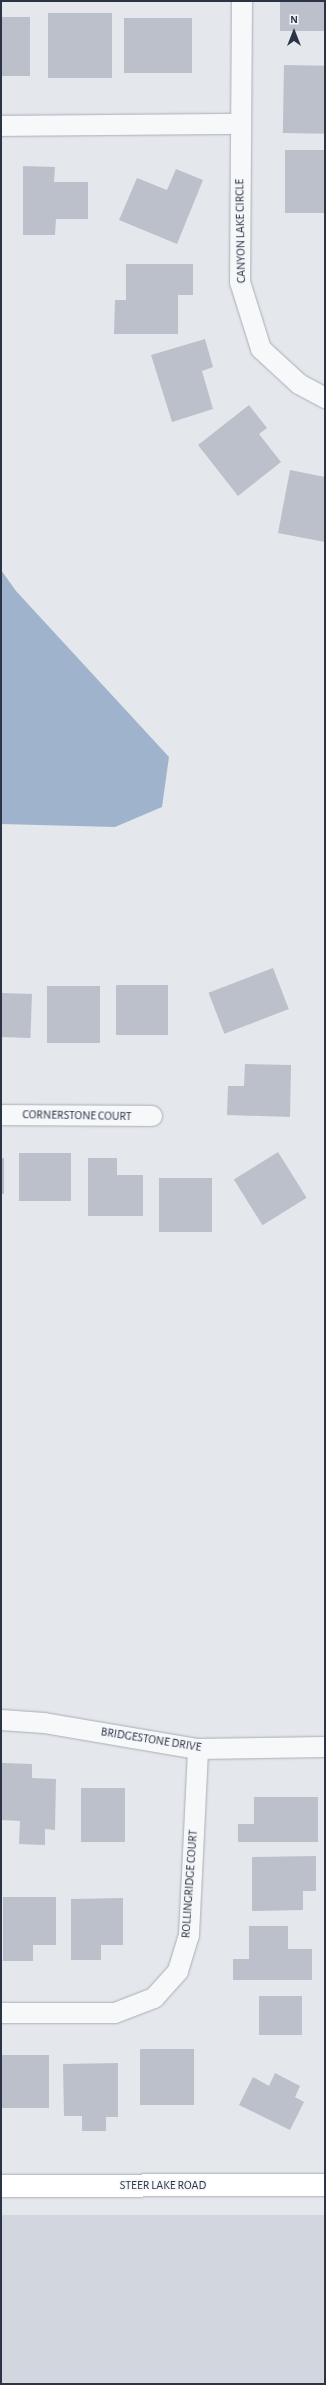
<!DOCTYPE html>
<style>
body{margin:0}
#map{position:relative;width:326px;height:2385px;overflow:hidden;background:#e4e7ec;font-family:"Alegreya Sans",sans-serif}
div>[style]{position:absolute}
[style*='--x']{left:calc(var(--x)*1px);top:calc(var(--y)*1px);width:calc(var(--w)*1px);rotate:calc(var(--a)*1deg)}
.built>*{inset:0;background:#d2d6de;transform-origin:0 0}
.water>*{inset:0;background:#9fb4cc}
.building>*{inset:0;background:#bbc0ca;transform-origin:0 0}
.roads{filter:drop-shadow(0 0 1px #a9aeb7) drop-shadow(0 0 1px #a9aeb7)}
.street>*{height:20px;margin:-10px;padding:0 10px;transform-origin:10px;border-radius:10px;background:#f7f8fa}
.secondary>*{height:22px;margin:-11px;padding:0 11px;transform-origin:11px;border-radius:11px;background:#fff}
span{translate:-50% -50%;white-space:nowrap;text-align:center;line-height:1.15;-webkit-text-stroke:3px #f4f6f9;paint-order:stroke}
.street-label{font-size:12px;color:#2b3445}
.frame{position:absolute;inset:0;border:2px solid #2b3445;pointer-events:none}
.north{position:absolute;left:274px;top:12px;width:40px;height:40px;-webkit-text-stroke:3px #f4f6f9;paint-order:stroke;rotate:0deg;font-size:11px;font-weight:700;line-height:16px;text-align:center;color:#2b3445}
.north::after{content:'';display:block;margin:auto;width:14px;height:18px;background:#2b3445;clip-path:polygon(50% 0,100% 100%,50% 72%,0 100%)}
</style>
<div id="map">
<div class="built">
<i style="left:325px;top:2215px;width:169px;height:324px;rotate:90deg"></i>
</div>
<div class="water">
<i style="clip-path:polygon(1px 570px,16px 591px,169px 757px,162px 807px,115px 827px,1px 824px)"></i>
</div>
<div class="building">
<i style="left:280px;top:1px;width:45px;height:30px"></i>
<i style="left:48px;top:13px;width:64px;height:65px"></i>
<i style="left:1px;top:17px;width:29px;height:59px"></i>
<i style="left:124px;top:18px;width:68px;height:55px"></i>
<i style="left:284px;top:65px;width:41px;height:68px;rotate:1deg"></i>
<i style="left:285px;top:150px;width:40px;height:63px"></i>
<i style="clip-path:polygon(23px 166px,55px 167px,54px 182px,88px 182px,88px 219px,56px 219px,55px 235px,23px 235px)"></i>
<i style="clip-path:polygon(176px 169px,203px 180px,177px 244px,119px 220px,137px 178px,167px 190px)"></i>
<i style="clip-path:polygon(126px 264px,193px 264px,193px 295px,178px 295px,178px 334px,114px 334px,115px 300px,126px 300px)"></i>
<i style="clip-path:polygon(205px 339px,213px 367px,202px 371px,213px 409px,172px 422px,151px 355px)"></i>
<i style="clip-path:polygon(249px 405px,267px 428px,259px 434px,281px 462px,238px 496px,198px 445px)"></i>
<i style="clip-path:polygon(290px 470px,325px 477px,325px 542px,278px 533px)"></i>
<i style="left:273px;top:968px;width:44px;height:69px;rotate:69deg"></i>
<i style="left:116px;top:985px;width:52px;height:50px"></i>
<i style="left:47px;top:986px;width:53px;height:57px"></i>
<i style="left:1px;top:993px;width:31px;height:44px;rotate:2deg"></i>
<i style="clip-path:polygon(245px 1064px,291px 1065px,290px 1117px,227px 1115px,228px 1086px,244px 1086px)"></i>
<i style="left:278px;top:1152px;width:54px;height:52px;rotate:58deg"></i>
<i style="left:19px;top:1153px;width:52px;height:48px"></i>
<i style="left:1px;top:1158px;width:3px;height:36px"></i>
<i style="clip-path:polygon(88px 1158px,117px 1158px,117px 1175px,143px 1175px,143px 1216px,88px 1216px)"></i>
<i style="left:159px;top:1178px;width:53px;height:54px"></i>
<i style="clip-path:polygon(2px 1763px,32px 1764px,32px 1778px,56px 1779px,55px 1830px,45px 1829px,45px 1845px,19px 1844px,20px 1821px,1px 1820px)"></i>
<i style="left:81px;top:1788px;width:44px;height:54px"></i>
<i style="clip-path:polygon(254px 1797px,318px 1797px,318px 1842px,238px 1842px,238px 1824px,254px 1824px)"></i>
<i style="clip-path:polygon(316px 1856px,316px 1891px,303px 1891px,303px 1910px,252px 1911px,252px 1857px)"></i>
<i style="clip-path:polygon(3px 1897px,56px 1897px,56px 1945px,33px 1945px,33px 1961px,3px 1961px)"></i>
<i style="clip-path:polygon(123px 1898px,123px 1945px,101px 1945px,101px 1960px,71px 1960px,71px 1899px)"></i>
<i style="clip-path:polygon(249px 1926px,288px 1926px,288px 1949px,312px 1949px,312px 1980px,233px 1980px,233px 1959px,249px 1959px)"></i>
<i style="left:259px;top:1996px;width:43px;height:39px"></i>
<i style="left:140px;top:2049px;width:54px;height:56px"></i>
<i style="left:1px;top:2055px;width:48px;height:53px"></i>
<i style="clip-path:polygon(118px 2063px,118px 2117px,106px 2117px,106px 2131px,82px 2131px,82px 2116px,64px 2116px,63px 2064px)"></i>
<i style="clip-path:polygon(275px 2073px,300px 2086px,295px 2097px,304px 2102px,290px 2130px,239px 2105px,253px 2077px,269px 2086px)"></i>
</div>
<div class="roads">
<div class="street">
<i style="--x:242;--y:1;--w:281;--a:90.4"></i>
<i style="--x:240;--y:282;--w:70;--a:72.6"></i>
<i style="--x:261;--y:349;--w:52;--a:42.6"></i>
<i style="--x:299;--y:384;--w:30;--a:28"></i>
<i style="--x:1;--y:126;--w:240;--a:-0.5"></i>
<i style="--x:1;--y:1115;--w:151;--a:0.4"></i>
<i style="--x:1;--y:1720;--w:43;--a:4"></i>
<i style="--x:44;--y:1723;--w:156;--a:9.6"></i>
<i style="--x:198;--y:1749;--w:127;--a:-0.9"></i>
<i style="--x:1;--y:2013;--w:114;--a:0"></i>
<i style="--x:115;--y:2013;--w:42;--a:-21"></i>
<i style="--x:154;--y:1998;--w:36;--a:-48"></i>
<i style="--x:178;--y:1971;--w:38;--a:-73"></i>
<i style="--x:189;--y:1935;--w:186;--a:-87.2"></i>
</div>
<div class="secondary">
<i style="--x:1;--y:2186;--w:324;--a:-0.2"></i>
</div>
</div>
<div class="street-label">
<span style="left:241px;top:231px;rotate:-91deg">CANYON LAKE CIRCLE</span>
<span style="left:77px;top:1116px;rotate:1deg">CORNERSTONE COURT</span>
<span style="left:151px;top:1740px;rotate:9deg">BRIDGESTONE DRIVE</span>
<span style="left:190px;top:1884px;rotate:-86deg">ROLLINGRIDGE COURT</span>
<span style="left:163px;top:2186px">STEER LAKE ROAD</span>
</div>
<div class="frame"></div>
<div class="north">N</div>
</div>
